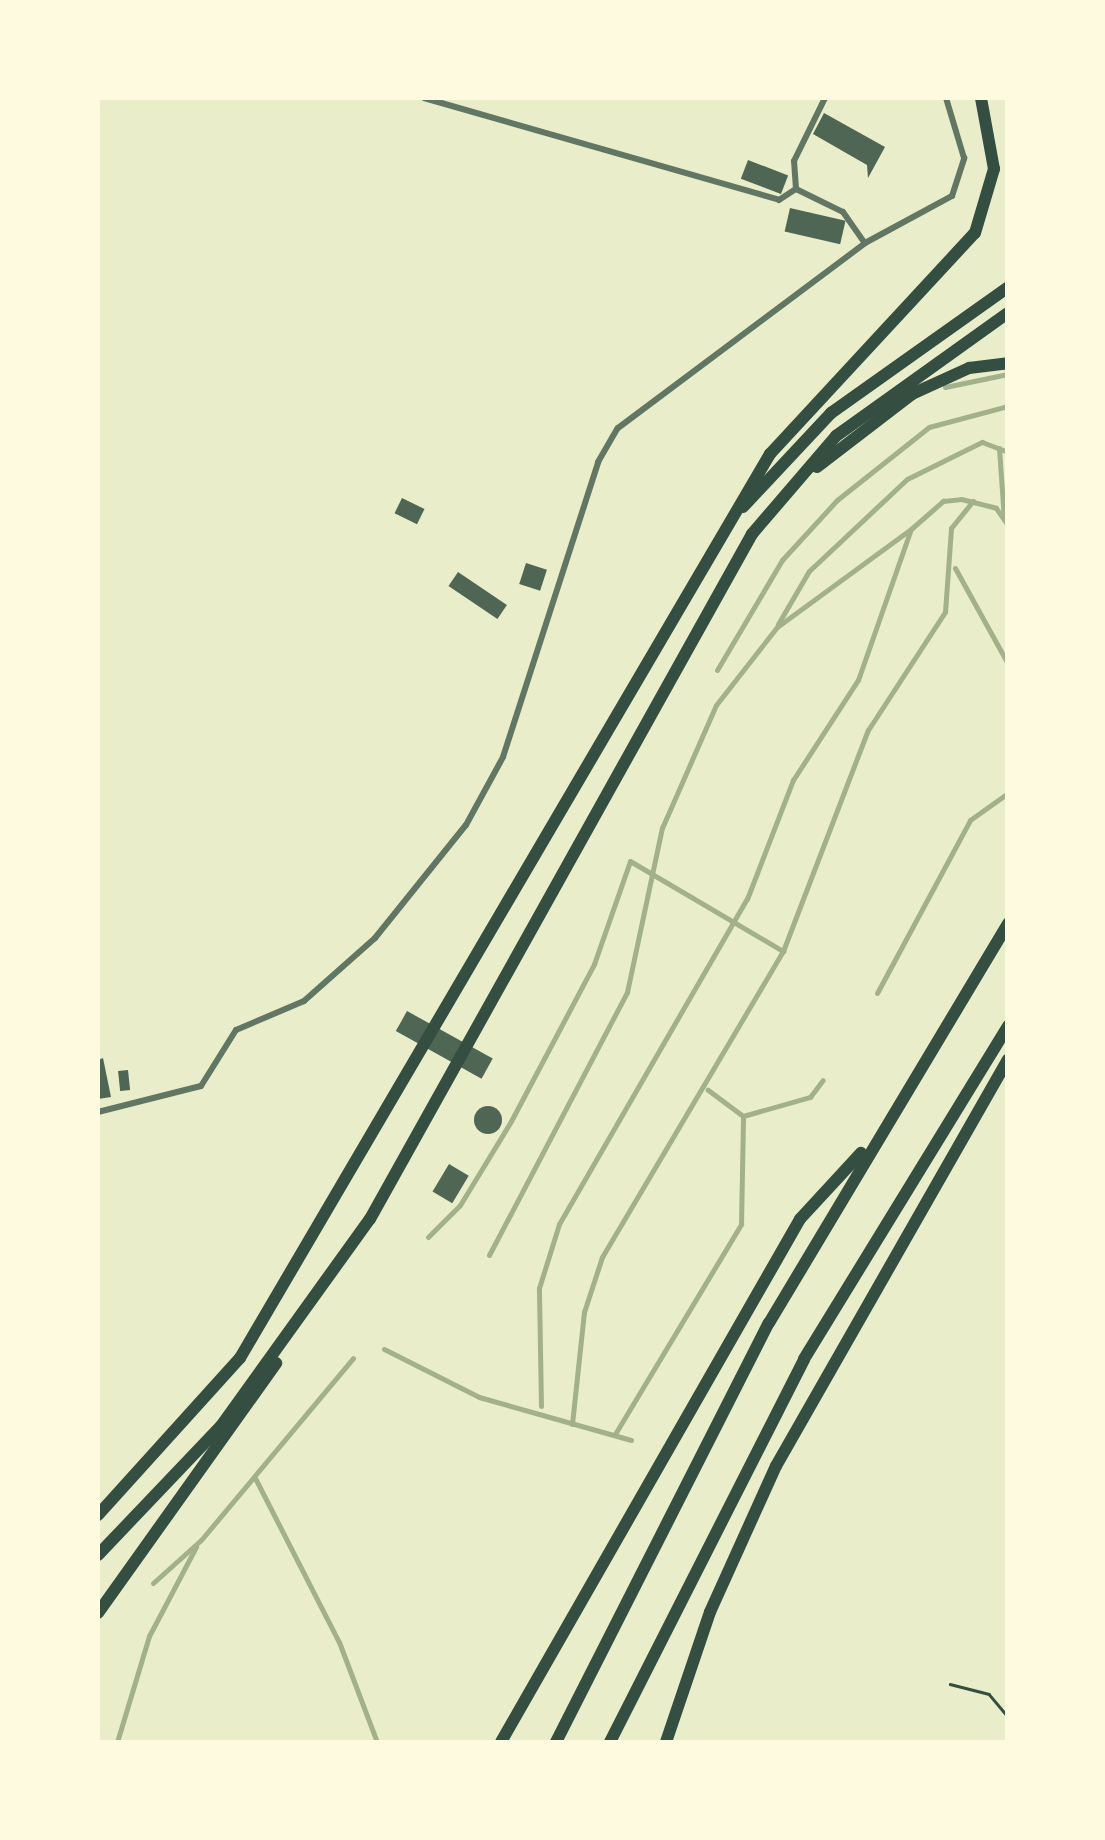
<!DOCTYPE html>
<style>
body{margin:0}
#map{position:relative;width:1105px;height:1840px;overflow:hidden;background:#e9edc9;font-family:Mulish,sans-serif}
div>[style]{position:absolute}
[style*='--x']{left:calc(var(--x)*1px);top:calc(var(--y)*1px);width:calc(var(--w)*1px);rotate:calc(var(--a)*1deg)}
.stream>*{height:5px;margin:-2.5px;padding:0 2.5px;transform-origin:2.5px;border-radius:2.5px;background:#a3b18a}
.building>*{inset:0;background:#4f6655;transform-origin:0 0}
.round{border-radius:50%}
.path>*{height:2.5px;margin:-1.25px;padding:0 1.25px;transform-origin:1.25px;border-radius:1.25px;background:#344e41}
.minor>*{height:6px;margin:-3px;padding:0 3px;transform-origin:3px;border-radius:3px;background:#617663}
.motorway>*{height:12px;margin:-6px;padding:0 6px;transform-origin:6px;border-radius:6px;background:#344e41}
span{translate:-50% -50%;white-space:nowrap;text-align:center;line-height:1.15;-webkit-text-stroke:10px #fefae0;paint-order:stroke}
.frame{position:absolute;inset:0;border:100px solid #fefae0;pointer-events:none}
</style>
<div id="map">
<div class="stream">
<i style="--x:945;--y:387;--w:64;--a:-11.7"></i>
<i style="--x:999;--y:448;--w:71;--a:86"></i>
<i style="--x:955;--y:568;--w:110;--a:61.1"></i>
<i style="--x:778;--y:624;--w:61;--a:-59.7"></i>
<i style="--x:809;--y:571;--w:134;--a:-43.2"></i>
<i style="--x:907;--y:479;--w:84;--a:-26.3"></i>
<i style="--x:982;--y:442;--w:28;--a:21"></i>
<i style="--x:717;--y:670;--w:128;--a:-59.4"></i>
<i style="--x:782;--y:560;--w:81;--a:-47.5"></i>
<i style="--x:837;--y:500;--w:117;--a:-38.4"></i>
<i style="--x:929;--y:427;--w:82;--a:-14.9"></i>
<i style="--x:877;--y:993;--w:196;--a:-61.7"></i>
<i style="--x:970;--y:820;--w:47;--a:-35.4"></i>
<i style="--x:743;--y:1116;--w:70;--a:-15.8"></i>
<i style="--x:810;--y:1097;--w:21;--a:-53"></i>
<i style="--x:428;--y:1237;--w:45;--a:-45"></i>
<i style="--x:460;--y:1205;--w:98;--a:-58.7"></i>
<i style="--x:511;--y:1121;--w:178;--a:-62.1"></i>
<i style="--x:594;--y:964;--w:109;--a:-70.7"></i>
<i style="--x:630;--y:861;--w:178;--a:30.5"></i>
<i style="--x:489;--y:1255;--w:297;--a:-62.3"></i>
<i style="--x:627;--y:992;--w:168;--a:-78"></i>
<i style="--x:662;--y:828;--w:134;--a:-66.3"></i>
<i style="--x:716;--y:705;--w:99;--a:-52"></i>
<i style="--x:777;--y:627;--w:166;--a:-36.2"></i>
<i style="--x:384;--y:1349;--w:106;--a:26.8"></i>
<i style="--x:479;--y:1397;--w:158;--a:15.8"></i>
<i style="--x:541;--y:1406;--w:118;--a:-91"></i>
<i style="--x:539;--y:1288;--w:67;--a:-72.6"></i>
<i style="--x:559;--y:1224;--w:375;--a:-60"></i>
<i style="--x:747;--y:899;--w:128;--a:-68.9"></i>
<i style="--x:793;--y:780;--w:119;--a:-57"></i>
<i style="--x:858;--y:680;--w:160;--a:-70.7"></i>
<i style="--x:911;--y:529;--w:43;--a:-41.2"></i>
<i style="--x:943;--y:501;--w:18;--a:-6"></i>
<i style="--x:961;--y:499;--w:36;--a:14"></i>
<i style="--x:996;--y:508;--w:21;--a:55"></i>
<i style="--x:572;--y:1424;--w:113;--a:-83.9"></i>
<i style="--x:584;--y:1312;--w:58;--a:-71.9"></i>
<i style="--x:602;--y:1257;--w:356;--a:-59.4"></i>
<i style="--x:783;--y:951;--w:237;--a:-69"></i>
<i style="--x:868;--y:730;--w:141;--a:-56.9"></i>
<i style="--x:945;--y:612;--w:84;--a:-85.9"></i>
<i style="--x:951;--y:528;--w:35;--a:-51"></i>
<i style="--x:615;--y:1434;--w:245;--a:-59"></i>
<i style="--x:741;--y:1224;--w:108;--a:-88.9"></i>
<i style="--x:743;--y:1116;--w:44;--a:-143.4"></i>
<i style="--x:255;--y:1478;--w:184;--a:62.9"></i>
<i style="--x:339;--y:1642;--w:107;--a:69.2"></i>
<i style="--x:153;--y:1583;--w:64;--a:-41.9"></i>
<i style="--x:201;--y:1540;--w:237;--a:-50.1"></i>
<i style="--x:117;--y:1742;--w:111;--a:-73.2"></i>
<i style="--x:149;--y:1636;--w:101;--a:-62.2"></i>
</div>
<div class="building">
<i style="clip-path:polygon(824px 113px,885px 147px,868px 178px,867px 165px,813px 134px)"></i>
<i style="left:748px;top:160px;width:43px;height:20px;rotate:21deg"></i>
<i style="left:790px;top:208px;width:57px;height:24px;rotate:13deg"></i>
<i style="left:402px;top:498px;width:25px;height:17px;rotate:26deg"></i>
<i style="left:526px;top:563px;width:22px;height:22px;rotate:18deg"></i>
<i style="left:458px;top:572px;width:59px;height:17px;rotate:34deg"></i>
<i style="left:407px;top:1011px;width:98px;height:23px;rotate:29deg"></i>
<i style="clip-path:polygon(103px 1058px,111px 1097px,98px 1099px,98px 1060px)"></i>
<i style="left:128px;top:1070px;width:20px;height:10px;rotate:84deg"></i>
<i class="round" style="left:474px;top:1106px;width:28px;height:28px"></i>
<i style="left:449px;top:1164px;width:23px;height:32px;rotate:31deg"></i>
</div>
<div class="path">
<i style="--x:950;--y:1684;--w:40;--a:14.4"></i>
<i style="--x:989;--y:1694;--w:30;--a:50"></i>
</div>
<div class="minor">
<i style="--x:424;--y:98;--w:369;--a:16"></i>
<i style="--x:779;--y:200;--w:20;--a:-33"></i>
<i style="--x:796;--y:189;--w:52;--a:26.1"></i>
<i style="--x:843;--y:212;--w:38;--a:55"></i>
<i style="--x:796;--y:189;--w:28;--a:-94"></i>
<i style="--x:794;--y:161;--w:70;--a:-63.8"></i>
<i style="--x:98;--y:1112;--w:106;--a:-14.2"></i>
<i style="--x:201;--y:1086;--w:66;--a:-58"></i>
<i style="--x:236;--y:1030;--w:74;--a:-23.1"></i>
<i style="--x:304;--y:1001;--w:95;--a:-41.6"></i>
<i style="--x:375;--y:938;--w:145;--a:-51.2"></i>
<i style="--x:466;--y:825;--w:77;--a:-61.4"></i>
<i style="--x:503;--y:757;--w:310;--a:-72.1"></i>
<i style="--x:598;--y:462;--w:39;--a:-60"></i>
<i style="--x:618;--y:428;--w:309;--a:-36.8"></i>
<i style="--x:865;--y:243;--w:99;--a:-28.4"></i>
<i style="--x:952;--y:196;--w:40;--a:-72"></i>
<i style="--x:964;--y:158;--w:63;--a:-106.7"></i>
</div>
<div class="motorway">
<i style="--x:817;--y:467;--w:120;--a:-37.5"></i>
<i style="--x:912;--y:394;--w:63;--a:-24.5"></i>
<i style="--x:969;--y:368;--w:39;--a:-7"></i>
<i style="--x:743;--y:507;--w:129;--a:-46.9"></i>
<i style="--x:831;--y:413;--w:217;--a:-35.4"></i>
<i style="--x:98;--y:1515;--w:212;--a:-47.9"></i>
<i style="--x:240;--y:1358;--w:1048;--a:-59.62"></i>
<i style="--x:770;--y:454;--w:301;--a:-47.2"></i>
<i style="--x:975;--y:233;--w:67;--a:-73.5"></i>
<i style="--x:994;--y:169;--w:72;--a:-100.4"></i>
<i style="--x:98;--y:1555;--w:178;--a:-46.4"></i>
<i style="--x:221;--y:1426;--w:255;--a:-54.3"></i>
<i style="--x:370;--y:1219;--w:784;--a:-60.85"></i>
<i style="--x:752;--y:534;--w:129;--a:-49.4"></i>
<i style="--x:836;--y:436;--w:211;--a:-35.6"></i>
<i style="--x:98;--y:1613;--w:307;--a:-54.5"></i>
<i style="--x:501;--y:1742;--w:602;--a:-60.24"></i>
<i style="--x:800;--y:1219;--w:90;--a:-47.3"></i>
<i style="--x:556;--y:1742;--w:470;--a:-63.1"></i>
<i style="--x:769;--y:1323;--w:466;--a:-59.1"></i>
<i style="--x:610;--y:1742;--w:429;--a:-63.1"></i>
<i style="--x:804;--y:1359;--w:391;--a:-58.5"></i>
<i style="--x:666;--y:1742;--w:137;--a:-71.3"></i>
<i style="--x:710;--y:1612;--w:160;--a:-65.7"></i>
<i style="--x:776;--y:1466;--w:468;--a:-60.3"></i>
</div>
<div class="frame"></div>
</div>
